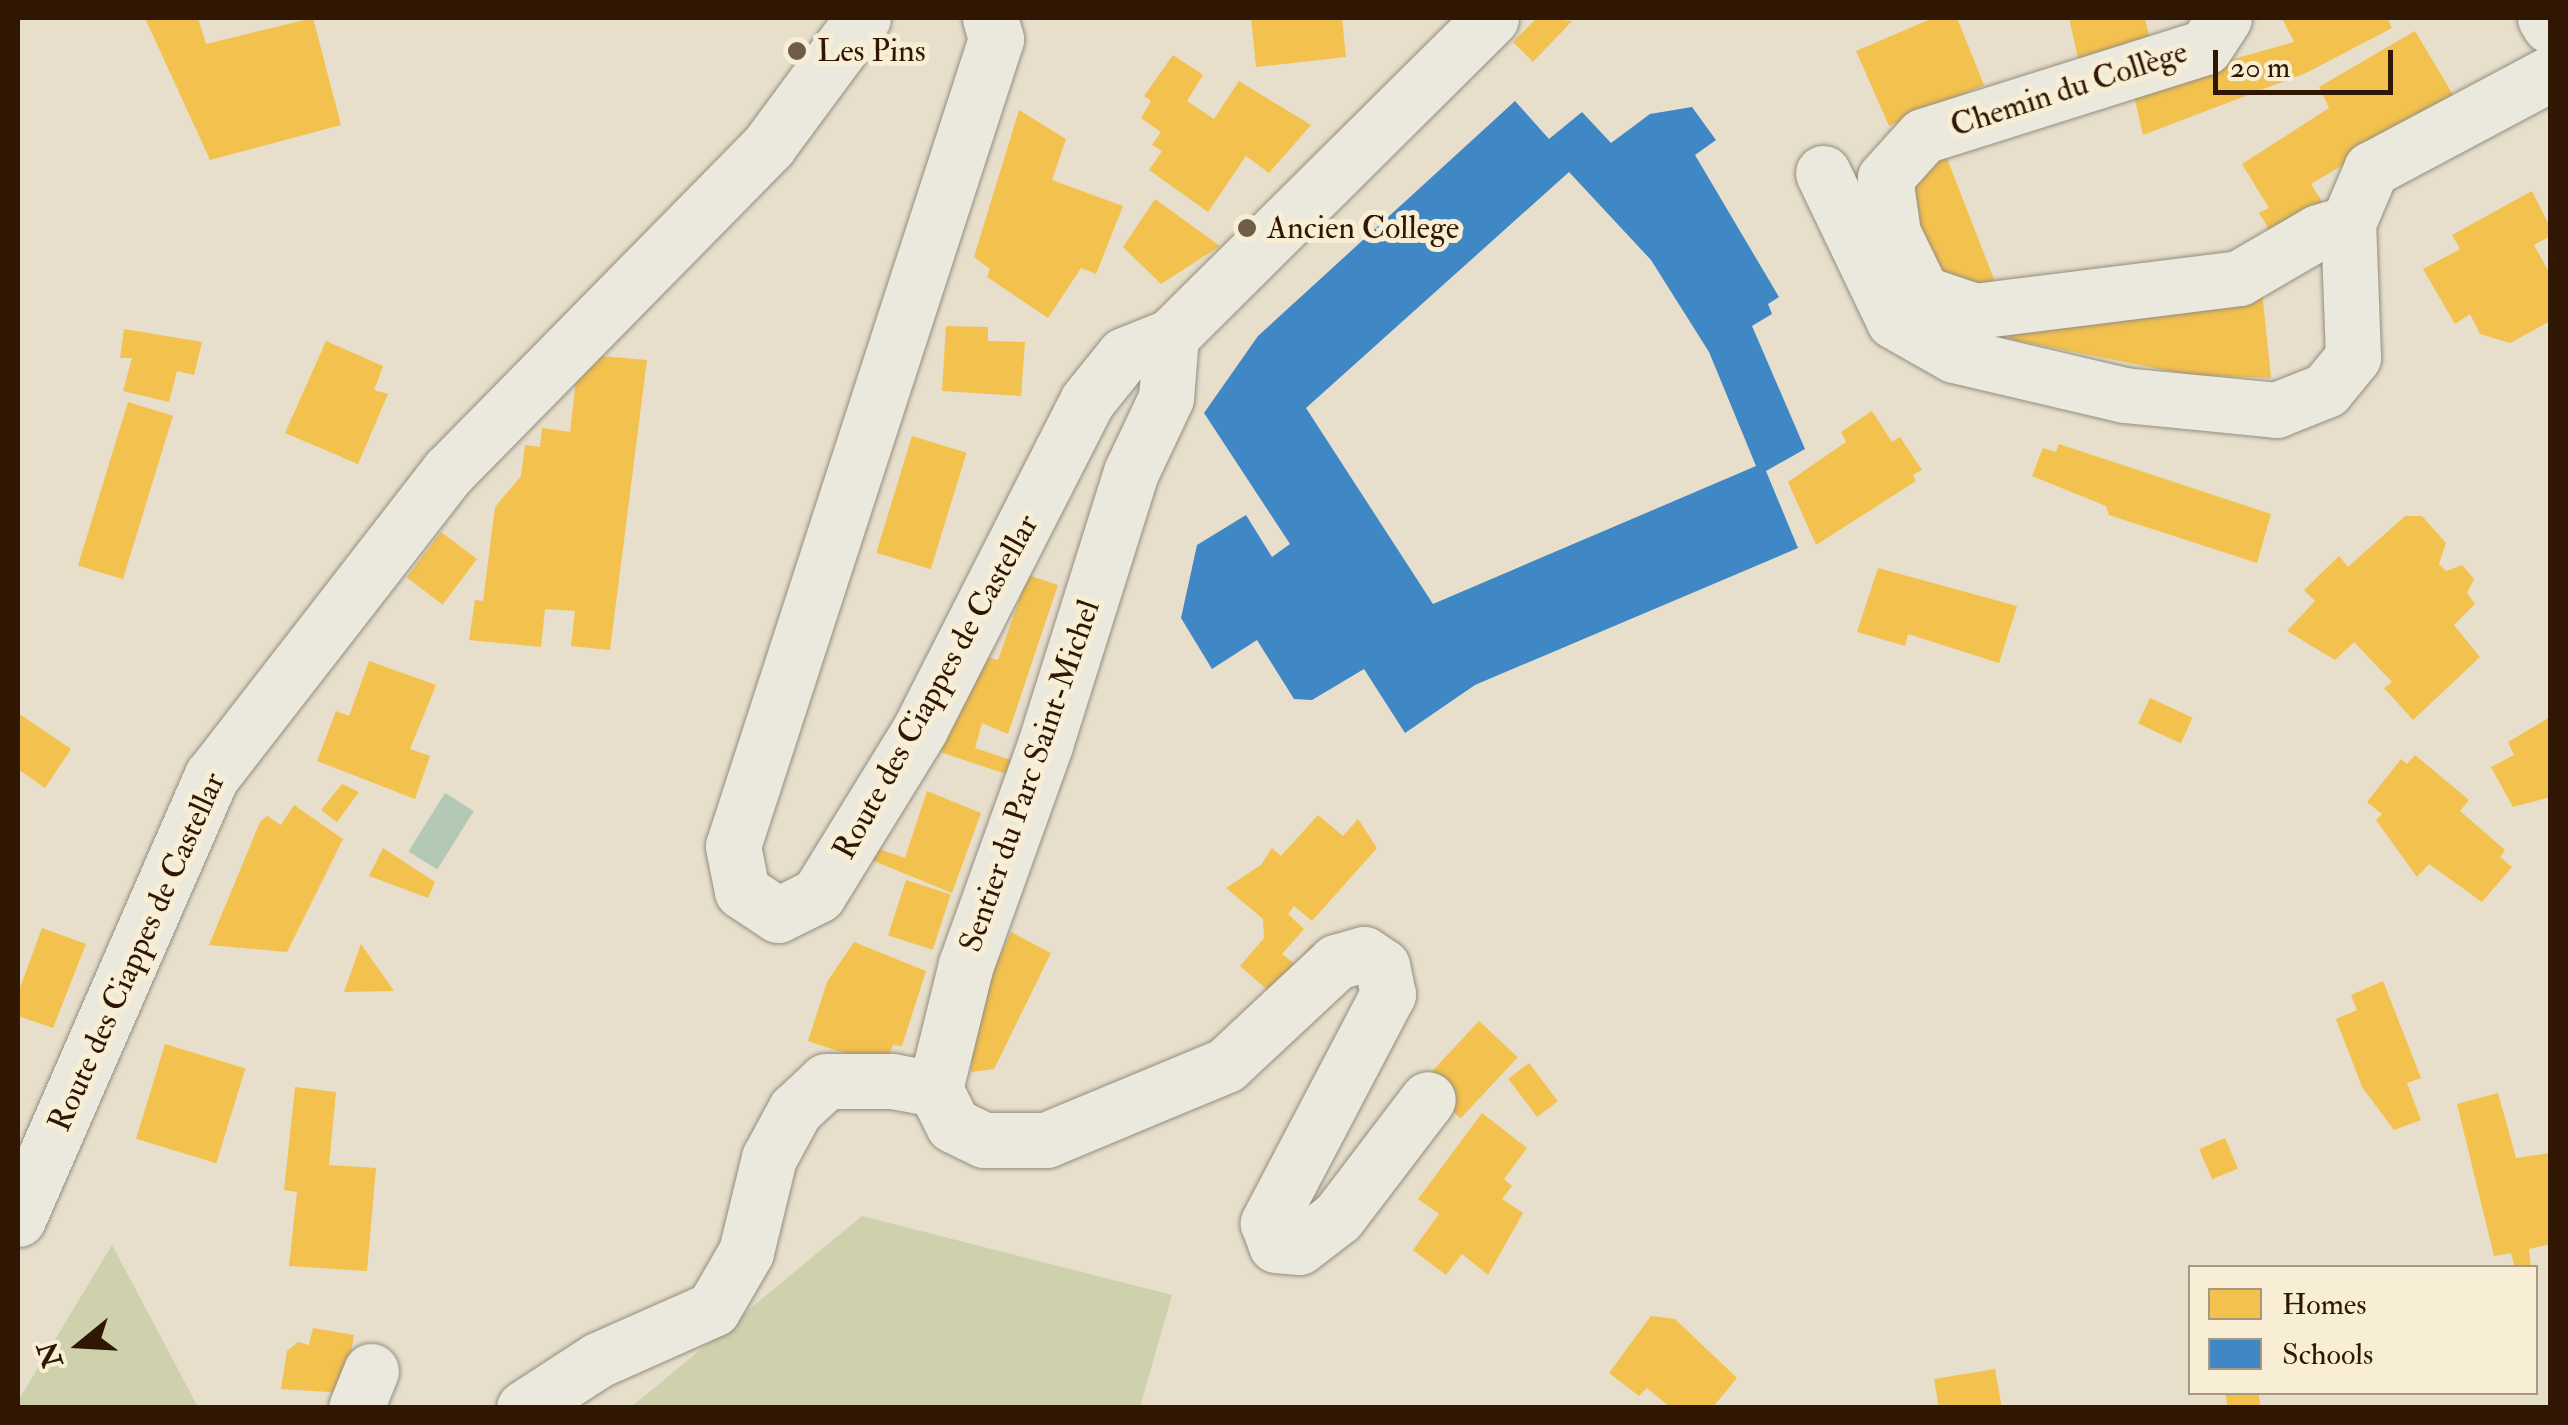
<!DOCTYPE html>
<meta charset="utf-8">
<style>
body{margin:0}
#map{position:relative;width:2568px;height:1425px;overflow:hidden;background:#e7dfcb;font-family:"IM FELL Double Pica",serif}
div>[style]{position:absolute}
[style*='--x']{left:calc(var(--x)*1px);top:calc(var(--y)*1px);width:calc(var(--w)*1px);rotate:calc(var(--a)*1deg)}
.green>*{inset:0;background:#ced1ac}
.water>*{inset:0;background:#b3c9b5;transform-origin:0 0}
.homes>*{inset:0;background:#f2c14e;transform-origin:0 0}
.schools>*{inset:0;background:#3f88c5}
.roads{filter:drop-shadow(0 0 2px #948d80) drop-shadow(0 0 2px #948d80)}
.minor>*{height:55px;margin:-27.5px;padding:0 27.5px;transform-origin:27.5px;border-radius:27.5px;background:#ebe8dd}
.dots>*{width:28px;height:28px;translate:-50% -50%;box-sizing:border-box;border:5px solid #f7eed5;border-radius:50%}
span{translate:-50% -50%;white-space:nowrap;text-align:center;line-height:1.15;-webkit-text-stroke:10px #f7eed5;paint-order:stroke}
.poi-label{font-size:32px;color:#2f1704}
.left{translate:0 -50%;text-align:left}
.street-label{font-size:32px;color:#2f1704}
.frame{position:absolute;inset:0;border:20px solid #2f1704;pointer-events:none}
.legend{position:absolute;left:2188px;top:1265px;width:350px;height:130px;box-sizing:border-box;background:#f7eed5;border:2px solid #a79881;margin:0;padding:12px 18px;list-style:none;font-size:30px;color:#2f1704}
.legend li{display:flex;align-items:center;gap:20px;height:50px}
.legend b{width:50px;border:2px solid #a79881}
.north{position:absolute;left:30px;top:1295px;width:100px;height:100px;-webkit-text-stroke:8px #f7eed5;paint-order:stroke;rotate:252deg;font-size:28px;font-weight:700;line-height:40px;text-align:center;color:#2f1704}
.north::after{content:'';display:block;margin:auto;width:35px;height:45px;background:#2f1704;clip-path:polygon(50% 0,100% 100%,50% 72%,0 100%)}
.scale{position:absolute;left:2213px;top:50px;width:180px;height:45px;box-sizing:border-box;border:5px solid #2f1704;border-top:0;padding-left:12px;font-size:30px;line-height:35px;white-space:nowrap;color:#2f1704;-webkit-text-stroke:8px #f7eed5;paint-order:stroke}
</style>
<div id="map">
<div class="green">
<i style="clip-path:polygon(862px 1216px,1172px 1295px,1140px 1407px,630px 1408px)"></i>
<i style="clip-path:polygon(112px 1245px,198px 1407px,18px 1407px,18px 1401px)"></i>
</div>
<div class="water">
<i style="left:445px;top:793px;width:34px;height:69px;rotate:32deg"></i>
</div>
<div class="homes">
<i style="clip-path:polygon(145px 18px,198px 18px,206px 44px,313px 18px,341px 125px,210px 160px)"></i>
<i style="clip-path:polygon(1251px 18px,1342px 18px,1346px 57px,1256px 67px)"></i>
<i style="clip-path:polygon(1537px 18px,1572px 21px,1533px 62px,1513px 42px)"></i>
<i style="clip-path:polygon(1933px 18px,1957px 18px,1984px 85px,1889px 126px,1856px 51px)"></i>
<i style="clip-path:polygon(2069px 18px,2145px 18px,2153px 53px,2081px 71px)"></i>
<i style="clip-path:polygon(2282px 18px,2387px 18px,2392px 28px,2306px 73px,2143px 135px,2132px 87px,2294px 42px)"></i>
<i style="clip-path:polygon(2415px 31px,2455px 98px,2311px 184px,2324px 205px,2273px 236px,2259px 213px,2269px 208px,2242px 164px,2329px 108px,2319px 87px)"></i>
<i style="clip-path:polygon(1173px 55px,1203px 75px,1187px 101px,1214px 119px,1239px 81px,1311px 125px,1269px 173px,1246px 156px,1208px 212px,1149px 170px,1162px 151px,1152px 145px,1161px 132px,1141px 118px,1151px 101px,1144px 96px)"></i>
<i style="clip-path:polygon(1019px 110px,1066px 139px,1052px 180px,1123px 206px,1096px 274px,1081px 268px,1048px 318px,987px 277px,990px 269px,974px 257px)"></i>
<i style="clip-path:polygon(1943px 148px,1997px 287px,1927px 275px,1906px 186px)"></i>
<i style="clip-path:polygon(2532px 191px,2550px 227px,2550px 236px,2534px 245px,2550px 274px,2550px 321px,2510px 343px,2480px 334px,2470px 314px,2455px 324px,2423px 269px,2460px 249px,2452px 235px)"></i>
<i style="clip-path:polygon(1155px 199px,1220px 246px,1161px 284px,1123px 247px)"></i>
<i style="clip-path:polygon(2262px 291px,2271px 378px,2190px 375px,2009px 339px,2009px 323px)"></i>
<i style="clip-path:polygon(946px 326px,988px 327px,988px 341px,1025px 342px,1021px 396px,942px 391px)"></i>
<i style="clip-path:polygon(124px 329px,202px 342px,194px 375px,177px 371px,169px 402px,123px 391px,132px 358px,120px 358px)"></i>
<i style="clip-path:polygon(326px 341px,383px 366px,374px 390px,388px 394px,358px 464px,285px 433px)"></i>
<i style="clip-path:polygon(579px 354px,647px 360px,610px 650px,571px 646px,575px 611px,545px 609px,541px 647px,469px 640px,475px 600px,483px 601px,495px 507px,521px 476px,525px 445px,540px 447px,542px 428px,570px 432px)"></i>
<i style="left:128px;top:402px;width:47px;height:171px;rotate:17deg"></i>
<i style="clip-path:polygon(1872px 411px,1892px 442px,1900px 437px,1922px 470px,1913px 475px,1916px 481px,1816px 545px,1788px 482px,1846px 442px,1841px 432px)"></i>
<i style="left:912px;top:436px;width:57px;height:122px;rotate:17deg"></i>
<i style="clip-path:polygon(2059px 444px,2271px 514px,2257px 563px,2109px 515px,2106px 506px,2032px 476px,2043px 448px,2056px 452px)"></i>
<i style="clip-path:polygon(2405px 516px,2422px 516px,2446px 543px,2439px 564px,2446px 571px,2462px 565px,2474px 579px,2467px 593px,2475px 604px,2454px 625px,2480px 657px,2413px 720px,2384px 688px,2392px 682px,2354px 642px,2335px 660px,2287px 631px,2315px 601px,2304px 590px,2339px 556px,2348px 567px)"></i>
<i style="left:441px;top:532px;width:45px;height:57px;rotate:37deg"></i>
<i style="clip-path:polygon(1878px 568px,2017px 606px,1999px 663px,1908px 634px,1905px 646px,1857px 632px)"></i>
<i style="clip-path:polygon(1028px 575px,1058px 585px,1008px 734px,982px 723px,975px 748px,1014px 761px,1009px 775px,934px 750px,987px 657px,998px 660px)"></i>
<i style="clip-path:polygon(369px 661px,436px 685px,410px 749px,430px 756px,415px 799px,317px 761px,336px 711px,349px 716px)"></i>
<i style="left:2150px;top:698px;width:47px;height:28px;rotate:25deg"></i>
<i style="clip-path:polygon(18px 713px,71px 749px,45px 788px,18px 769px)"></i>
<i style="clip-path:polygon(2550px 717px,2550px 797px,2513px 807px,2491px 767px,2514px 755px,2508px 742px)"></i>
<i style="clip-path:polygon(2415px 755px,2469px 800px,2460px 811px,2505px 850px,2500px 857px,2512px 867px,2482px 902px,2429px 864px,2417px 877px,2376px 820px,2382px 814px,2367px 802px,2401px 759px,2407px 764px)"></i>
<i style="clip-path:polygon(342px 784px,359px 792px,337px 822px,321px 810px)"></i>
<i style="clip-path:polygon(927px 791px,981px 813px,952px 893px,869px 859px,876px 848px,905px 858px)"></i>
<i style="clip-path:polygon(294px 805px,343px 839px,287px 952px,209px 945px,260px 822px,267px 816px,281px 825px)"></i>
<i style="clip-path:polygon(1318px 815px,1343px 836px,1358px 819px,1377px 848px,1312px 921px,1294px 906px,1288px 914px,1304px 929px,1282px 954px,1295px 964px,1312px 944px,1323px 953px,1281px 1002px,1240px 966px,1264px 938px,1263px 919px,1226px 888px,1261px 865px,1272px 848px,1281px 856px)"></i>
<i style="clip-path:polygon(383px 848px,435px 882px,428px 898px,369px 876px)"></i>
<i style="left:906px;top:880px;width:47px;height:58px;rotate:18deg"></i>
<i style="clip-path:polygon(42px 928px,86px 944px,53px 1028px,18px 1016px,18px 993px)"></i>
<i style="clip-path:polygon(1011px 932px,1051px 953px,994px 1069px,971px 1072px,975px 1010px)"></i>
<i style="clip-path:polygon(854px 942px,926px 971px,902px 1046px,893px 1045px,885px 1067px,808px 1041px,827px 982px)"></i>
<i style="clip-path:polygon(361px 944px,394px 991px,344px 992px)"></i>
<i style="clip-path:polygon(2383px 981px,2421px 1078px,2407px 1083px,2421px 1120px,2394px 1130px,2362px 1087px,2336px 1019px,2357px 1010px,2351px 995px)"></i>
<i style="left:1479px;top:1021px;width:53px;height:84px;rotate:43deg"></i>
<i style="left:165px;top:1044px;width:84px;height:99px;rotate:17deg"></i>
<i style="left:1529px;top:1063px;width:48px;height:26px;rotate:53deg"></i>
<i style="clip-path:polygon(295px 1087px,336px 1092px,329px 1165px,376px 1168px,367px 1271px,289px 1266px,297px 1192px,284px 1190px)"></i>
<i style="clip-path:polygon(2498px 1093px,2516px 1158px,2550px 1153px,2550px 1244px,2529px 1249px,2531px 1268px,2515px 1268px,2511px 1253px,2494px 1256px,2457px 1104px)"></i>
<i style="clip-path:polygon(1482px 1113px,1527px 1148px,1504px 1179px,1512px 1186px,1502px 1199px,1523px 1213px,1488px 1275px,1462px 1254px,1446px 1275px,1413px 1250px,1439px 1214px,1418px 1199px)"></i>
<i style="left:2225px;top:1138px;width:33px;height:28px;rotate:67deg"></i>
<i style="clip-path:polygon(1651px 1316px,1675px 1319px,1737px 1378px,1712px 1408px,1671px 1408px,1647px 1388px,1639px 1396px,1609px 1373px)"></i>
<i style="clip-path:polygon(313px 1328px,354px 1335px,344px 1393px,281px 1389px,287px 1351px,298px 1342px,309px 1345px)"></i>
<i style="clip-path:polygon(1995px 1369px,2002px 1408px,1939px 1408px,1934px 1379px)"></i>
<i style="clip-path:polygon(2225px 1392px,2258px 1392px,2261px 1408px,2228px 1408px)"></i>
</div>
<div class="schools">
<i style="clip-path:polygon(evenodd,1515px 101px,1549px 139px,1582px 112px,1611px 143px,1650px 114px,1692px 107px,1716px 140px,1695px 155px,1779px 297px,1768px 304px,1772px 314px,1752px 326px,1805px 449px,1766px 471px,1798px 548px,1475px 685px,1405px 733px,1364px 669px,1312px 700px,1294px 699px,1257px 640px,1212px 669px,1181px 618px,1197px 545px,1246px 515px,1272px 557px,1290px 544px,1204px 413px,1258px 336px,1515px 101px,1569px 172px,1651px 260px,1709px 352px,1756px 466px,1433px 604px,1306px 408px,1569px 172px)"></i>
</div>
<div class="roads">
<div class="minor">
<i style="--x:990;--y:18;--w:22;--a:74"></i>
<i style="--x:996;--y:39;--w:849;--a:108.05"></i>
<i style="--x:733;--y:846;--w:46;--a:78.7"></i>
<i style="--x:742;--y:891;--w:43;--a:33.7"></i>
<i style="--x:778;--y:915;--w:45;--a:-26.6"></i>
<i style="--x:818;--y:895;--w:195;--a:-58.4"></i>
<i style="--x:920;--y:729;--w:368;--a:-63"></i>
<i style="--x:1087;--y:401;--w:59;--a:-51.2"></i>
<i style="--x:1124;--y:355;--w:51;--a:-22"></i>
<i style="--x:1171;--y:336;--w:451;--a:-44.8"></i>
<i style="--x:2224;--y:18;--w:35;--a:123"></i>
<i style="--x:2205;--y:47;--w:296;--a:162.5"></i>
<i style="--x:1923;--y:136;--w:57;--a:132.1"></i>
<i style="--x:1885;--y:178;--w:56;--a:81.7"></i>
<i style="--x:1893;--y:233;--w:67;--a:64.2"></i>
<i style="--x:1922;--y:293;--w:56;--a:18.8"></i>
<i style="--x:1975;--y:311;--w:266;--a:-7.1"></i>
<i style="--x:2239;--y:278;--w:91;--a:-30.2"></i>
<i style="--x:2318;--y:232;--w:31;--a:-17"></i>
<i style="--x:2545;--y:18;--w:9;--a:58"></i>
<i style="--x:1823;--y:173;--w:164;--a:64.4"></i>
<i style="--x:1894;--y:321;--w:69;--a:29.5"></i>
<i style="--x:1954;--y:355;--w:175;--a:13.2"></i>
<i style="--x:2124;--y:395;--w:153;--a:5.6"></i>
<i style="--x:2276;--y:410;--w:54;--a:-21.8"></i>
<i style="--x:2326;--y:390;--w:43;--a:-50.7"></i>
<i style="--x:2353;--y:357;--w:134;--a:-92.1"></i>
<i style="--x:2348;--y:223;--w:59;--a:-66.9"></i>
<i style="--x:2371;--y:169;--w:203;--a:-28"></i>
<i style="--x:1171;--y:336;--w:62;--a:94.6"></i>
<i style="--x:1166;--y:398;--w:82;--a:115.3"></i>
<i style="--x:1131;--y:472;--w:286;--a:107.5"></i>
<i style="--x:1045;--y:745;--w:233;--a:109.8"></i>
<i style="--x:966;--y:964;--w:129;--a:103.9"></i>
<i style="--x:935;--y:1089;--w:40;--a:63.4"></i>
<i style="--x:953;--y:1125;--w:34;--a:26"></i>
<i style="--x:984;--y:1140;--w:62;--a:0"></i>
<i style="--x:1046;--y:1140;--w:195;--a:-22.6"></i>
<i style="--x:1226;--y:1065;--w:151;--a:-43.1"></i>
<i style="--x:1336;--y:962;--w:29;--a:-16"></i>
<i style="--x:1364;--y:954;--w:22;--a:34"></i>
<i style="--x:1382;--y:966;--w:29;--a:78"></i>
<i style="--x:1388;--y:994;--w:259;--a:117.7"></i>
<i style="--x:1268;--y:1223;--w:23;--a:70"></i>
<i style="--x:1276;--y:1245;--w:23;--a:5"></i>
<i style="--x:1299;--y:1247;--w:49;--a:-37.6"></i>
<i style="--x:1338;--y:1217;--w:148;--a:-52.7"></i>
<i style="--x:18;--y:1219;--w:484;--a:-66.4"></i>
<i style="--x:212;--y:776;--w:386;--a:-52.2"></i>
<i style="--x:449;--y:471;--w:457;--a:-45.5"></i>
<i style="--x:769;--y:145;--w:158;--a:-53.5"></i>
<i style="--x:356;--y:1408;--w:40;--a:-68"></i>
<i style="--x:524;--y:1408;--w:88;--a:-33"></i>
<i style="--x:598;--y:1360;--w:126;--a:-23.9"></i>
<i style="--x:713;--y:1309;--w:66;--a:-59.9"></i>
<i style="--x:746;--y:1252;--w:97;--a:-76.3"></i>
<i style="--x:769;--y:1158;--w:55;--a:-61.6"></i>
<i style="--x:795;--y:1110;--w:42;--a:-43.1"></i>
<i style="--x:826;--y:1081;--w:66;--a:0"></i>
<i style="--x:892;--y:1081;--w:44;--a:10.5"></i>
</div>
</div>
<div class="dots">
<i style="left:797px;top:51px;background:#6f5d4a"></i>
<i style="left:1247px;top:228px;background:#6f5d4a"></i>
</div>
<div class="poi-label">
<span class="left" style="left:817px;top:51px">Les Pins</span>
<span class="left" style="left:1267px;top:228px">Ancien College</span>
</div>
<div class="street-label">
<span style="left:2069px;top:89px;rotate:-18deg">Chemin du Collège</span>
<span style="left:936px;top:687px;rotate:-61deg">Route des Ciappes de Castellar</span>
<span style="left:1030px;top:776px;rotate:-71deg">Sentier du Parc Saint-Michel</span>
<span style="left:137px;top:952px;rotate:-66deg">Route des Ciappes de Castellar</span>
</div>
<div class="frame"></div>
<ul class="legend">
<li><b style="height:28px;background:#f2c14e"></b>Homes</li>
<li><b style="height:28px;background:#3f88c5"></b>Schools</li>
</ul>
<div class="north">N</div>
<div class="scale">20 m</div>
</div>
